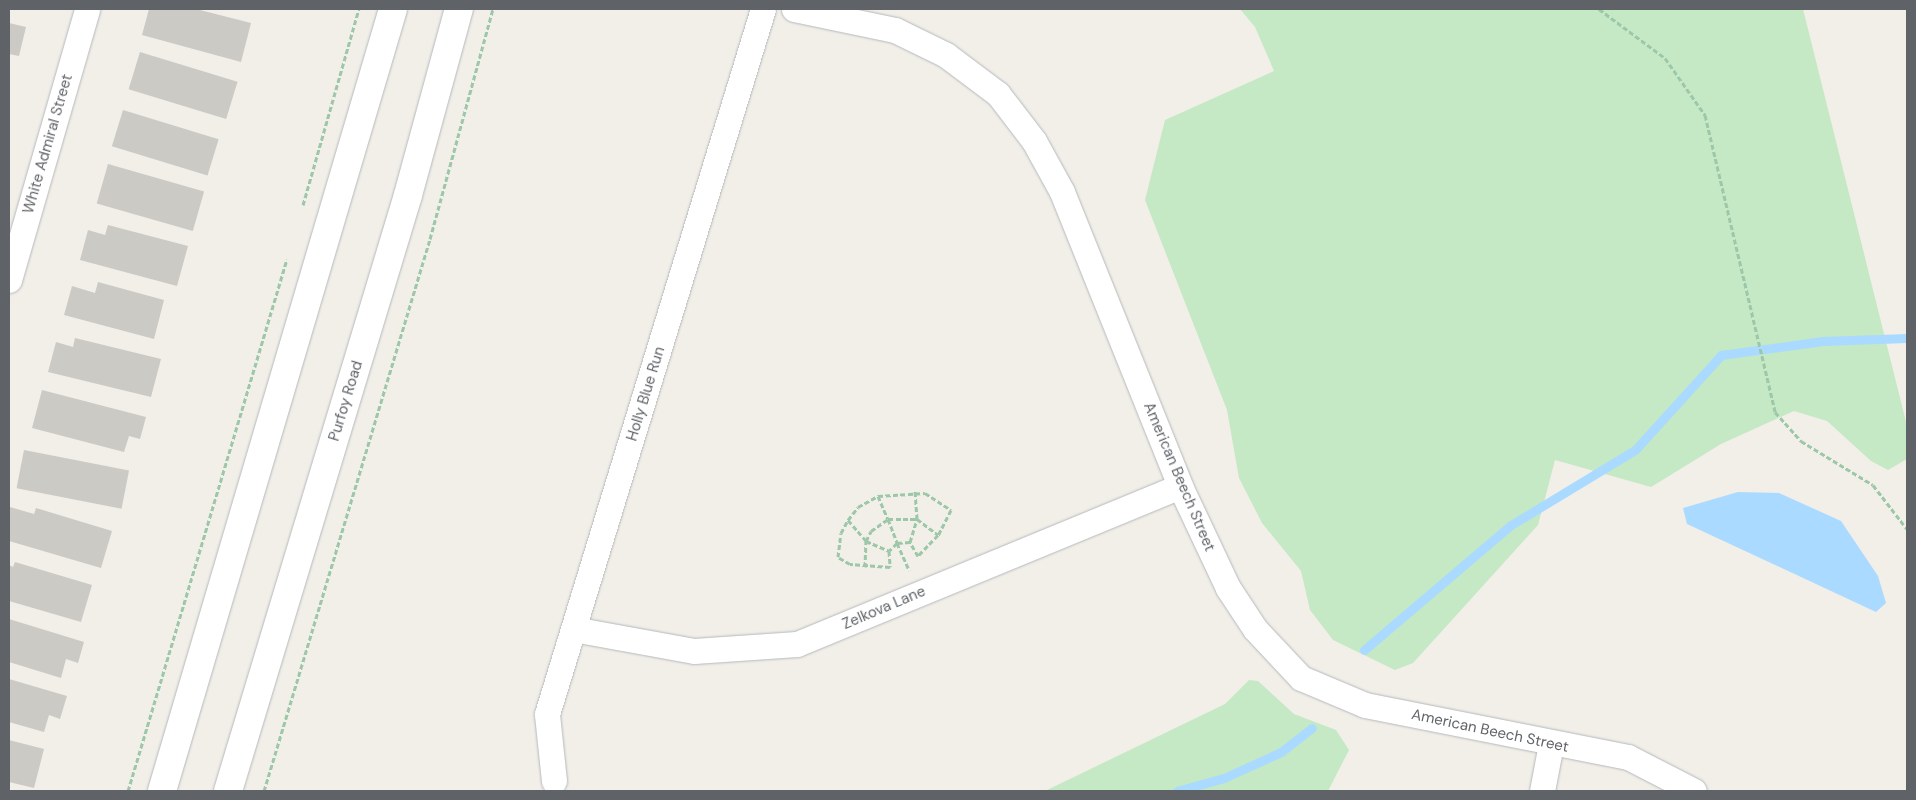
<!DOCTYPE html>
<style>
body{margin:0}
#map{position:relative;width:1916px;height:800px;overflow:hidden;background:#f1efe8;font-family:"DM Sans",sans-serif}
div>[style]{position:absolute}
[style*='--x']{left:calc(var(--x)*1px);top:calc(var(--y)*1px);width:calc(var(--w)*1px);rotate:calc(var(--a)*1deg)}
.green>*{inset:0;background:#c5e8c5}
.water>*{inset:0;background:#aadaff}
.stream>*{height:9px;margin:-4.5px;padding:0 4.5px;transform-origin:4.5px;border-radius:4.5px;background:#aadaff}
.building>*{inset:0;background:#cccac5;transform-origin:0 0}
.path>*{height:3px;margin-top:-1.5px;transform-origin:0;background:repeating-linear-gradient(90deg,#9cc7a9 0 5px,transparent 0 7.5px)}
.roads{filter:drop-shadow(0 0 1px #b5b8bc) drop-shadow(0 0 1px #b5b8bc)}
.minor>*{height:25px;margin:-12.5px;padding:0 12.5px;transform-origin:12.5px;border-radius:12.5px;background:#fff}
.tertiary>*{height:28px;margin:-14px;padding:0 14px;transform-origin:14px;border-radius:14px;background:#fff}
span{translate:-50% -50%;white-space:nowrap;text-align:center;line-height:1.15;-webkit-text-stroke:4.5px #fff;paint-order:stroke}
.street-label{font-size:15px;color:#5f6368}
.frame{position:absolute;inset:0;border:10px solid #5f6368;pointer-events:none}
</style>
<div id="map">
<div class="green">
<i style="clip-path:polygon(1240px 9px,1803px 9px,1907px 426px,1907px 459px,1888px 470px,1871px 461px,1827px 421px,1794px 411px,1721px 444px,1651px 487px,1555px 460px,1538px 525px,1413px 663px,1395px 670px,1333px 640px,1310px 610px,1301px 571px,1262px 523px,1239px 478px,1227px 410px,1145px 200px,1165px 120px,1274px 71px,1255px 27px)"></i>
<i style="clip-path:polygon(1249px 680px,1258px 681px,1294px 714px,1336px 730px,1349px 750px,1328px 791px,1045px 791px,1225px 704px)"></i>
</div>
<div class="water">
<i style="clip-path:polygon(1738px 492px,1779px 493px,1841px 521px,1878px 576px,1886px 603px,1876px 612px,1687px 524px,1683px 508px)"></i>
</div>
<div class="stream">
<i style="--x:1364;--y:650;--w:193;--a:-40.4"></i>
<i style="--x:1511;--y:525;--w:145;--a:-31.2"></i>
<i style="--x:1635;--y:450;--w:128;--a:-47.8"></i>
<i style="--x:1721;--y:355;--w:103;--a:-7.8"></i>
<i style="--x:1823;--y:341;--w:84;--a:-2"></i>
<i style="--x:1177;--y:791;--w:49;--a:-15.5"></i>
<i style="--x:1224;--y:778;--w:63;--a:-24.5"></i>
<i style="--x:1281;--y:752;--w:39;--a:-38"></i>
</div>
<div class="building">
<i style="clip-path:polygon(149px 9px,196px 9px,251px 23px,241px 62px,142px 35px)"></i>
<i style="clip-path:polygon(9px 23px,26px 27px,19px 56px,9px 54px)"></i>
<i style="left:140px;top:52px;width:102px;height:39px;rotate:17deg"></i>
<i style="left:123px;top:110px;width:100px;height:38px;rotate:17deg"></i>
<i style="left:108px;top:164px;width:100px;height:41px;rotate:16deg"></i>
<i style="clip-path:polygon(108px 225px,188px 246px,177px 286px,80px 260px,88px 230px,105px 235px)"></i>
<i style="clip-path:polygon(98px 282px,164px 300px,154px 339px,64px 315px,72px 286px,95px 293px)"></i>
<i style="clip-path:polygon(75px 338px,161px 359px,151px 397px,48px 372px,56px 342px,73px 347px)"></i>
<i style="clip-path:polygon(42px 390px,146px 417px,140px 439px,129px 436px,124px 452px,32px 428px)"></i>
<i style="left:24px;top:450px;width:107px;height:39px;rotate:11deg"></i>
<i style="clip-path:polygon(10px 507px,34px 514px,36px 508px,112px 531px,101px 568px,9px 541px)"></i>
<i style="clip-path:polygon(15px 562px,92px 585px,81px 622px,9px 601px,9px 565px,13px 567px)"></i>
<i style="clip-path:polygon(9px 619px,84px 642px,78px 663px,66px 659px,61px 678px,9px 662px)"></i>
<i style="clip-path:polygon(9px 679px,67px 696px,60px 719px,49px 715px,44px 732px,9px 722px)"></i>
<i style="clip-path:polygon(9px 740px,44px 749px,34px 788px,9px 782px)"></i>
</div>
<div class="path">
<i style="--x:1599;--y:9;--w:82;--a:36.6"></i>
<i style="--x:1665;--y:58;--w:70;--a:54.9"></i>
<i style="--x:1705;--y:115;--w:305;--a:76.7"></i>
<i style="--x:1775;--y:412;--w:39;--a:48"></i>
<i style="--x:1801;--y:441;--w:84;--a:31.4"></i>
<i style="--x:1873;--y:485;--w:56;--a:52.3"></i>
<i style="--x:303;--y:205;--w:204;--a:-74.1"></i>
<i style="--x:878;--y:496;--w:47;--a:-3.7"></i>
<i style="--x:925;--y:493;--w:31;--a:33"></i>
<i style="--x:951;--y:510;--w:28;--a:117"></i>
<i style="--x:938;--y:535;--w:29;--a:134"></i>
<i style="--x:918;--y:556;--w:16;--a:-120"></i>
<i style="--x:910;--y:542;--w:13;--a:176"></i>
<i style="--x:897;--y:543;--w:11;--a:135"></i>
<i style="--x:889;--y:551;--w:16;--a:86"></i>
<i style="--x:890;--y:567;--w:40;--a:-175.7"></i>
<i style="--x:850;--y:564;--w:14;--a:-150"></i>
<i style="--x:838;--y:557;--w:24;--a:-83"></i>
<i style="--x:841;--y:533;--w:15;--a:-62"></i>
<i style="--x:848;--y:520;--w:16;--a:-52"></i>
<i style="--x:858;--y:507;--w:23;--a:-29"></i>
<i style="--x:878;--y:496;--w:25;--a:67"></i>
<i style="--x:888;--y:519;--w:26;--a:69"></i>
<i style="--x:897;--y:543;--w:30;--a:66"></i>
<i style="--x:848;--y:520;--w:28;--a:49"></i>
<i style="--x:866;--y:541;--w:25;--a:23"></i>
<i style="--x:910;--y:542;--w:24;--a:-73"></i>
<i style="--x:917;--y:519;--w:28;--a:-94"></i>
<i style="--x:865;--y:567;--w:26;--a:-88"></i>
<i style="--x:866;--y:541;--w:11;--a:-63"></i>
<i style="--x:871;--y:531;--w:21;--a:-35"></i>
<i style="--x:888;--y:519;--w:29;--a:0"></i>
<i style="--x:917;--y:519;--w:26;--a:37"></i>
<i style="--x:128;--y:791;--w:555;--a:-73.36"></i>
<i style="--x:264;--y:791;--w:576;--a:-73.26"></i>
<i style="--x:430;--y:239;--w:238;--a:-74.7"></i>
</div>
<div class="roads">
<div class="minor">
<i style="--x:794;--y:9;--w:103;--a:11.7"></i>
<i style="--x:895;--y:30;--w:57;--a:26.1"></i>
<i style="--x:946;--y:55;--w:65;--a:36.9"></i>
<i style="--x:998;--y:94;--w:59;--a:52.5"></i>
<i style="--x:1034;--y:141;--w:58;--a:61.2"></i>
<i style="--x:1062;--y:192;--w:317;--a:68.1"></i>
<i style="--x:1180;--y:486;--w:113;--a:64.8"></i>
<i style="--x:1228;--y:588;--w:49;--a:56.6"></i>
<i style="--x:1255;--y:629;--w:67;--a:46.8"></i>
<i style="--x:1301;--y:678;--w:69;--a:22.9"></i>
<i style="--x:1365;--y:705;--w:268;--a:11.2"></i>
<i style="--x:1628;--y:757;--w:74;--a:27.3"></i>
<i style="--x:9;--y:280;--w:282;--a:-73.9"></i>
<i style="--x:573;--y:629;--w:123;--a:10.3"></i>
<i style="--x:694;--y:651;--w:103;--a:-3.9"></i>
<i style="--x:797;--y:644;--w:414;--a:-22.4"></i>
<i style="--x:554;--y:781;--w:67;--a:-96"></i>
<i style="--x:547;--y:714;--w:737;--a:-72.97"></i>
<i style="--x:1542;--y:791;--w:48;--a:-79.2"></i>
</div>
<div class="tertiary">
<i style="--x:162;--y:791;--w:815;--a:-73.54"></i>
<i style="--x:228;--y:791;--w:623;--a:-73.19"></i>
<i style="--x:408;--y:195;--w:193;--a:-74.7"></i>
</div>
</div>
<div class="street-label">
<span style="left:48px;top:144px;rotate:-74deg">White Admiral Street</span>
<span style="left:646px;top:394px;rotate:-73deg">Holly Blue Run</span>
<span style="left:346px;top:401px;rotate:-73deg">Purfoy Road</span>
<span style="left:1179px;top:477px;rotate:67deg">American Beech Street</span>
<span style="left:884px;top:608px;rotate:-23deg">Zelkova Lane</span>
<span style="left:1490px;top:731px;rotate:12deg">American Beech Street</span>
</div>
<div class="frame"></div>
</div>
